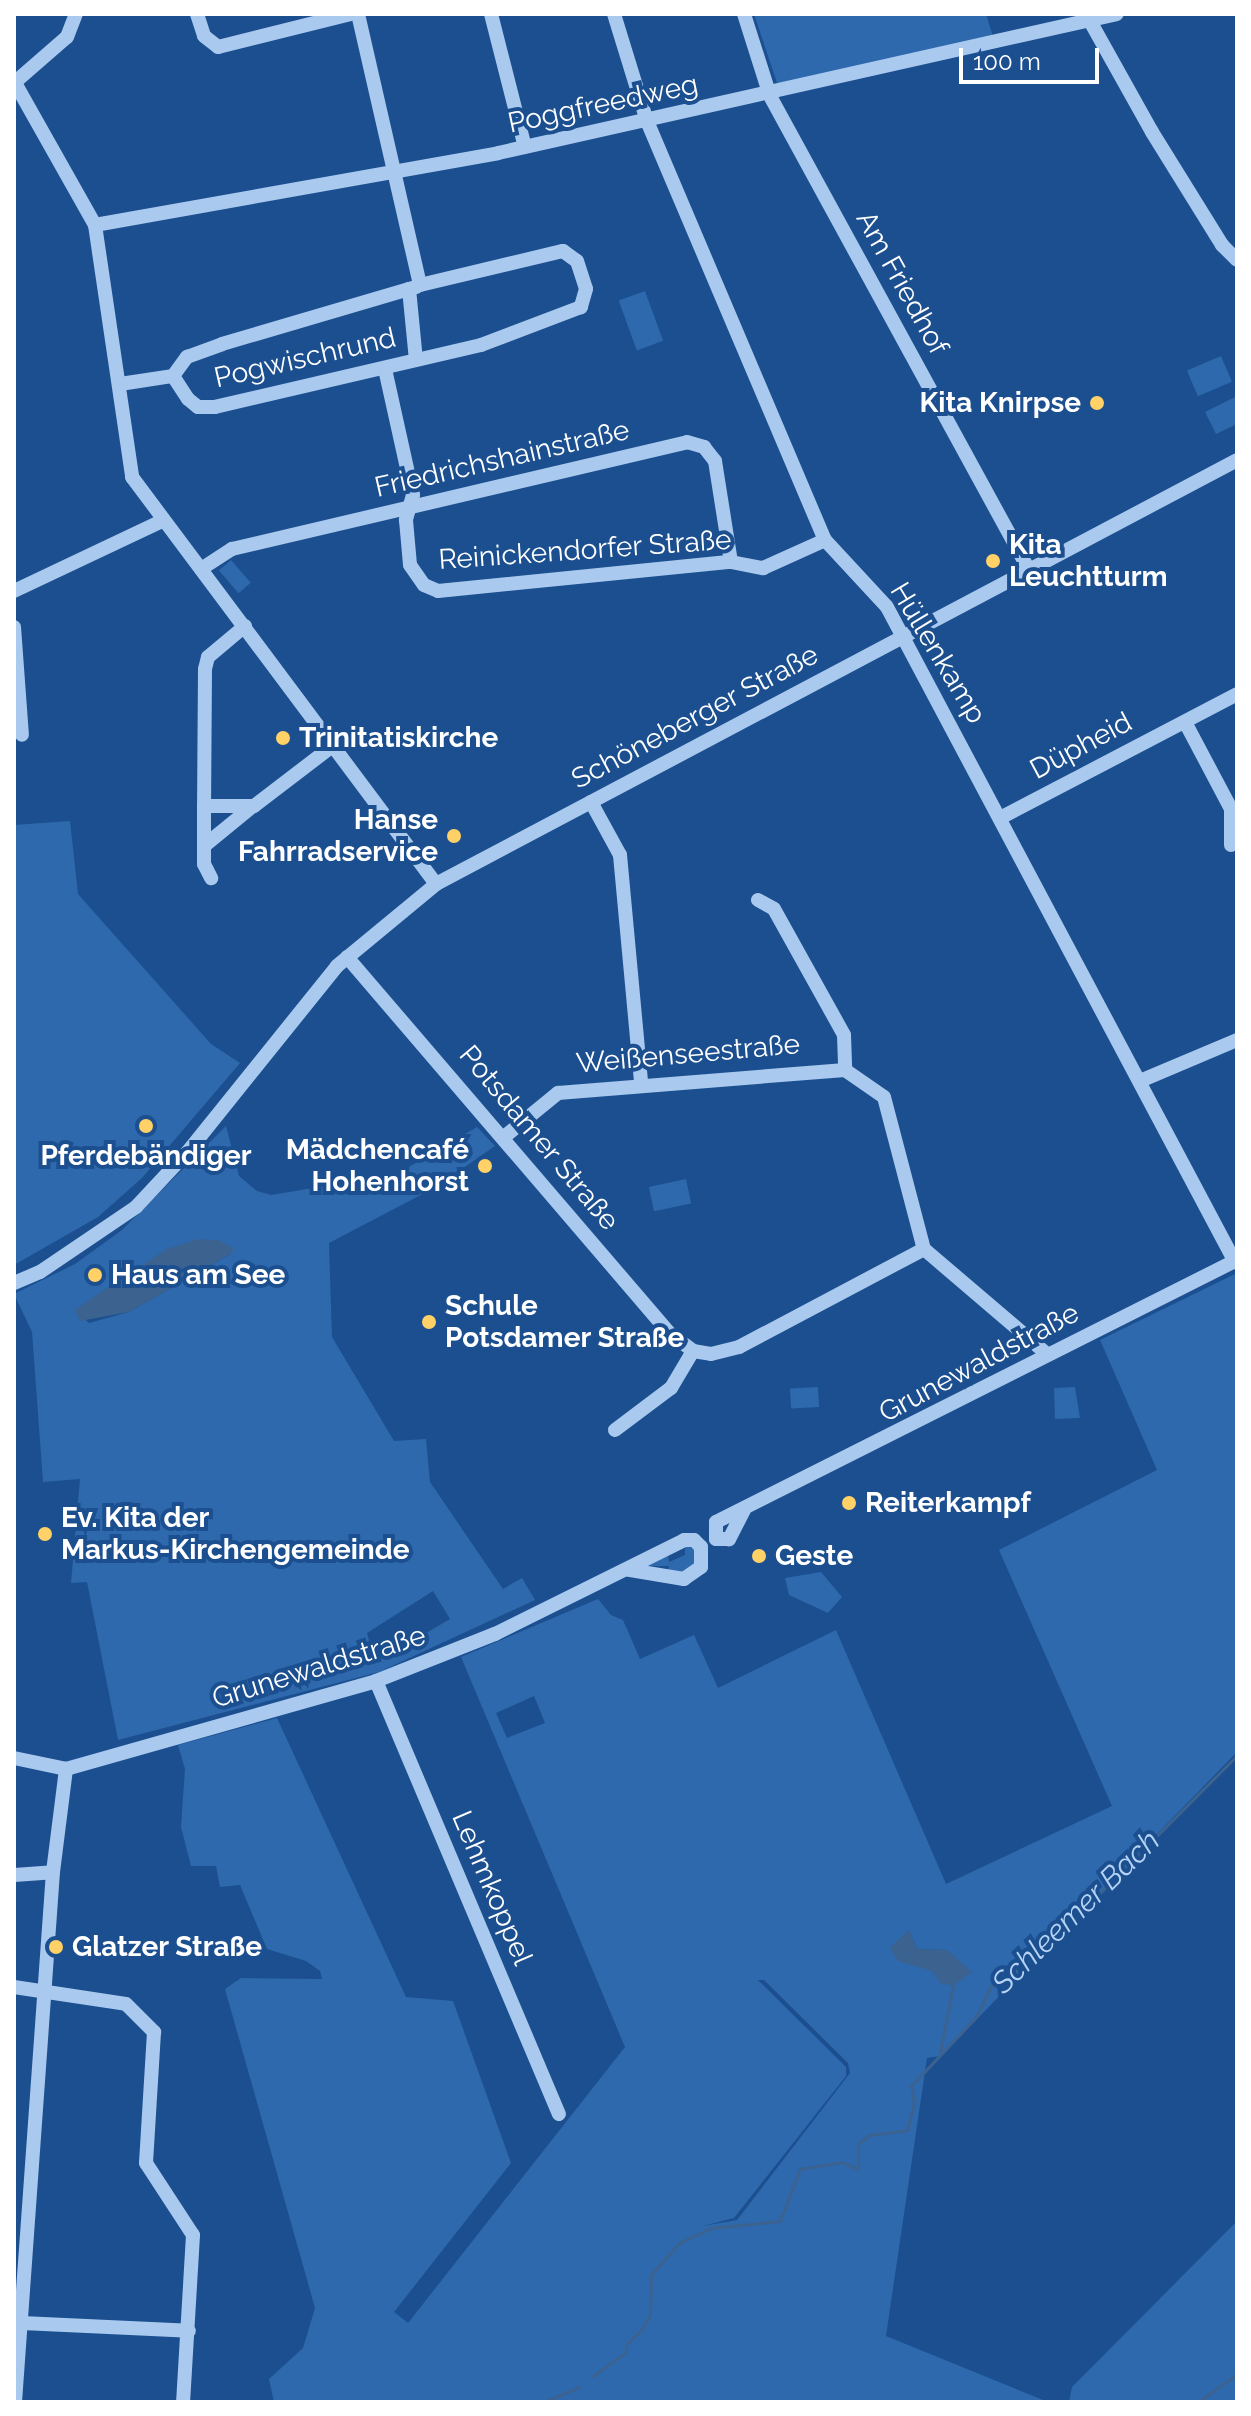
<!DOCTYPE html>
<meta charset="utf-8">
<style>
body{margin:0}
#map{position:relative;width:1251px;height:2416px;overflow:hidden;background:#1b4f8f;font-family:Raleway,sans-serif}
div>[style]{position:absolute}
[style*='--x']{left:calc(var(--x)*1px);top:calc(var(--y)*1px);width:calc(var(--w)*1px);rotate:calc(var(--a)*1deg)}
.green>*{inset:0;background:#2e69ad;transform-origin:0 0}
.water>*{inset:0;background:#3c6290}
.stream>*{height:3px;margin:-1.5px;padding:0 1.5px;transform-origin:1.5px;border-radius:1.5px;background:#3c6290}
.minor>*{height:14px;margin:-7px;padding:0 7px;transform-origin:7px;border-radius:7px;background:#a9c9ee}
.dots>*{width:22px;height:22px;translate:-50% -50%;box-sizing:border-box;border:4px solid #1b4f8f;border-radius:50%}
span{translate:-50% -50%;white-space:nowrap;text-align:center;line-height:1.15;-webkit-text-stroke:8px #1b4f8f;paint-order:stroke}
.street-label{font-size:28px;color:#fff}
.poi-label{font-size:28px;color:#fff;font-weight:700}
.right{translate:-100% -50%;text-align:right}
.left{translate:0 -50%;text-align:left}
.water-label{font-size:30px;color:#b5d3f5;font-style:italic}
.frame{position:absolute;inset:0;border:16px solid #fff;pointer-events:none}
.scale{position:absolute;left:959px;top:48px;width:140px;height:36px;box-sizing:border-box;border:4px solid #fff;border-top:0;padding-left:10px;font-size:24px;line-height:28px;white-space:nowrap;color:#fff;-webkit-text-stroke:6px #1b4f8f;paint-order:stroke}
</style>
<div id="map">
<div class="green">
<i style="clip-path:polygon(754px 14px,986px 14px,994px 40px,778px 86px)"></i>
<i style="left:645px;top:291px;width:53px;height:28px;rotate:70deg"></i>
<i style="left:1221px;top:356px;width:28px;height:37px;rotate:67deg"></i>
<i style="clip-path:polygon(1237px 396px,1237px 424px,1216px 434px,1205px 412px)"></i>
<i style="left:231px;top:560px;width:30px;height:16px;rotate:49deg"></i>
<i style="clip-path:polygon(70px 821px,78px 894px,211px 1044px,240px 1063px,142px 1178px,98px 1217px,14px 1265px,14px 825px)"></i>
<i style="clip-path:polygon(evenodd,226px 1126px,239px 1176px,257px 1191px,271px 1195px,397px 1174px,477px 1127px,495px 1146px,436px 1187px,329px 1243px,332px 1337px,394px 1441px,426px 1439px,430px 1482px,503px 1589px,522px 1578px,535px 1600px,379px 1672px,118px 1740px,87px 1582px,71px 1583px,80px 1479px,43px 1482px,32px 1332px,14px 1294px,75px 1264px,122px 1230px,226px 1126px,232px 1253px,129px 1312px,89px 1323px,76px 1310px,126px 1275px,232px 1253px,226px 1126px,433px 1591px,450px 1619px,392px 1653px,372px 1651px,367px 1633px,433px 1591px)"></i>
<i style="left:686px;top:1179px;width:25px;height:38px;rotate:78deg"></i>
<i style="clip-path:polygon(evenodd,1237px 1273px,1237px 1752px,941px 2056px,927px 2058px,886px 2336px,1048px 2402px,274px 2402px,269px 2379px,303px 2348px,315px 2308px,225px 1989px,241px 1978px,322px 1979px,320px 1971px,306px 1961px,267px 1949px,240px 1885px,220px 1887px,216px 1866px,191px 1866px,181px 1827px,185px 1769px,178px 1745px,277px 1718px,406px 1997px,453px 2001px,511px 2163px,394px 2312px,408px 2323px,625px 2047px,461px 1657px,598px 1599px,611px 1615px,623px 1620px,640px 1659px,694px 1635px,718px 1688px,836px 1630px,946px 1884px,1112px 1806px,999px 1550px,1157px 1470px,1100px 1340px,1237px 1273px,534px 1696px,545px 1723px,507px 1738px,496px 1713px,534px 1696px,1237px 1273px,909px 1930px,917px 1949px,947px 1950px,972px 1973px,891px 1948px,909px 1930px,1237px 1273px,758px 1980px,764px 1980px,848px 2063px,850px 2073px,737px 2220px,703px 2226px,734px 2218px,846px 2076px,846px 2067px,758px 1980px)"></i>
<i style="left:818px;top:1387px;width:20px;height:28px;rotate:87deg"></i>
<i style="clip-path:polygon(1075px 1387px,1080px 1418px,1055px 1419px,1054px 1388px)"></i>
<i style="clip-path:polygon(685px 1546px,696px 1549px,697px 1562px,690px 1572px,667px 1574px,669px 1566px,645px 1566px,668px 1554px,669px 1562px,685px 1555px)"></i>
<i style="clip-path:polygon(821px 1572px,842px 1597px,828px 1613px,789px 1595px,785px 1578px)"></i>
<i style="clip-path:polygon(1237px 2221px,1237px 2402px,1069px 2402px,1072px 2387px)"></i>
</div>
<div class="water">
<i style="clip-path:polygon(198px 1239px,218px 1240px,233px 1248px,232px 1253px,129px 1312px,80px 1321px,75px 1310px,98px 1294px,167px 1249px)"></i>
<i style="clip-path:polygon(909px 1930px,917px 1949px,947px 1950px,972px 1972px,953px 1986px,940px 1983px,932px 1971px,898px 1961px,890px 1948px)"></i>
</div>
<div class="stream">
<i style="--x:940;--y:2052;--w:67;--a:-78.9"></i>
<i style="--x:593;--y:2376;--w:41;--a:-36"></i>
<i style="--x:626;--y:2352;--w:7;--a:-90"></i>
<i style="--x:626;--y:2345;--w:23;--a:-45"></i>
<i style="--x:642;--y:2329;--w:16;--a:-60"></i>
<i style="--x:650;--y:2315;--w:40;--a:-88.6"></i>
<i style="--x:651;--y:2275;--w:43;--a:-48.8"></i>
<i style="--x:679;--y:2243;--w:35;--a:-25"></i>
<i style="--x:711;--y:2228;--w:69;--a:-5.8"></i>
<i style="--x:780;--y:2221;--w:56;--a:-69"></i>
<i style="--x:800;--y:2169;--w:43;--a:-9.5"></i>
<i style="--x:842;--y:2162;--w:17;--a:24"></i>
<i style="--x:858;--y:2169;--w:25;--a:-90"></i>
<i style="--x:858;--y:2144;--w:14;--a:-39"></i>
<i style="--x:869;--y:2135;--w:38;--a:-7"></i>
<i style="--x:907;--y:2130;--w:27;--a:-75"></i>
<i style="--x:914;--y:2104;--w:18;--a:-99"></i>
<i style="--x:911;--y:2086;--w:95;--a:-46.7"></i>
<i style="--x:976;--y:2017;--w:34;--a:-64"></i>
<i style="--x:991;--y:1986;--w:58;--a:-33.7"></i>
<i style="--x:1039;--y:1954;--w:281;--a:-45.1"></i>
<i style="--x:544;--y:2402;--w:39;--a:-23"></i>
<i style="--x:1198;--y:2402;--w:48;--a:-35.7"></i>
</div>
<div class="minor">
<i style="--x:197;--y:14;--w:23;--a:72"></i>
<i style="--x:204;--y:36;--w:18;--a:38"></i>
<i style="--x:218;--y:47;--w:136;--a:-14"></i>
<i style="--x:358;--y:14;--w:278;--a:77.1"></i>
<i style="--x:420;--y:285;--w:147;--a:-13.4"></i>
<i style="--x:563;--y:251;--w:17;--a:36"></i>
<i style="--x:577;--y:261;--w:29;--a:72"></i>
<i style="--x:586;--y:289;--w:19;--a:106"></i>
<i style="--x:581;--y:307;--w:107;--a:159.2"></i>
<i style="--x:481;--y:345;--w:273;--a:166.9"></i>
<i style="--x:215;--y:407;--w:17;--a:180"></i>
<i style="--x:198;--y:407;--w:13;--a:-141"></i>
<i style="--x:188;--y:399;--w:27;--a:-123"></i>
<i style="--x:173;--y:376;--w:24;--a:-54"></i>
<i style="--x:187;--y:357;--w:37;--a:-20"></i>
<i style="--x:222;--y:344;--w:195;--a:-16.4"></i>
<i style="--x:491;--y:14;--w:137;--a:75.7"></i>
<i style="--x:614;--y:14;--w:112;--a:72.9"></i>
<i style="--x:647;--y:121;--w:455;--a:67"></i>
<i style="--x:825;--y:540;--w:91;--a:47.2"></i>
<i style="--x:887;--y:607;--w:742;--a:62.02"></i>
<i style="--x:744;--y:14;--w:86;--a:72.4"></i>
<i style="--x:770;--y:96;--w:540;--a:61.35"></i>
<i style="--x:1090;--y:21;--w:127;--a:60.8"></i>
<i style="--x:1152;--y:132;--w:133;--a:58.2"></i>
<i style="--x:1222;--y:245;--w:21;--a:45"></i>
<i style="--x:14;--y:83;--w:70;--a:-41"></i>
<i style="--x:67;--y:37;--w:25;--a:-69"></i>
<i style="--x:15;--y:83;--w:163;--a:60.6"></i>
<i style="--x:95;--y:225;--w:255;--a:81.6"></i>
<i style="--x:132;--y:477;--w:508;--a:53.24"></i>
<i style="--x:95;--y:225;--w:409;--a:-10.1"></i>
<i style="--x:498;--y:153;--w:634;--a:-12.66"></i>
<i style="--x:416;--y:287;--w:7;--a:164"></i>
<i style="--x:409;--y:289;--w:71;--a:84.4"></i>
<i style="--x:385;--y:369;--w:129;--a:77.5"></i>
<i style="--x:413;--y:495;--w:26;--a:106"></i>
<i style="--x:406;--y:520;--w:45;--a:84.9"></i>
<i style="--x:410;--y:565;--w:24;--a:55"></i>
<i style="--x:424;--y:585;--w:15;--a:23"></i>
<i style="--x:438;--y:591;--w:294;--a:-5.7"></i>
<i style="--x:731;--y:562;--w:33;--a:11"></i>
<i style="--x:763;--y:568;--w:68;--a:-24.3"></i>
<i style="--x:120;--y:384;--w:54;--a:-8.6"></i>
<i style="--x:201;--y:569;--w:37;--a:-33"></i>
<i style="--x:232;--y:549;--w:467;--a:-13.2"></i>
<i style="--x:687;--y:442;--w:18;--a:16"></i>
<i style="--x:704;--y:447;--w:18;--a:52"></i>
<i style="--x:715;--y:461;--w:102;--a:81"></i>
<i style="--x:14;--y:591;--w:164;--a:-25.3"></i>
<i style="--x:245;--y:626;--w:48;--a:140"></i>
<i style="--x:208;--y:657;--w:12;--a:104"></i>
<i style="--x:205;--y:669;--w:137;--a:90.4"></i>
<i style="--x:204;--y:806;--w:50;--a:0"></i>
<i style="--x:254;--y:806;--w:102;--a:-37.4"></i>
<i style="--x:14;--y:627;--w:108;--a:85.8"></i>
<i style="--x:1185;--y:722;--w:98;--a:62.1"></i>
<i style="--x:1231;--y:809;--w:36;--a:90"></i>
<i style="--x:591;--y:802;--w:60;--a:61.3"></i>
<i style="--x:620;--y:855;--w:229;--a:84.7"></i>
<i style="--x:204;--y:806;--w:58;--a:90"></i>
<i style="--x:204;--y:864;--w:16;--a:63"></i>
<i style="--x:1002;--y:817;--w:265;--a:-27.6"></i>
<i style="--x:204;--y:846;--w:63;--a:-39.2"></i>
<i style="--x:758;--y:900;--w:18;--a:29"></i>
<i style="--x:774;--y:909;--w:144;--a:60.9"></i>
<i style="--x:844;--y:1035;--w:35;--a:88"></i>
<i style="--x:347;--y:957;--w:494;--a:49.4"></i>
<i style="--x:668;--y:1332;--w:31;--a:37"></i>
<i style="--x:693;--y:1351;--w:18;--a:9"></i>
<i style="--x:711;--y:1354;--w:29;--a:-14"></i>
<i style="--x:739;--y:1347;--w:209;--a:-27.9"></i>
<i style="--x:924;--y:1249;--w:162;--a:40.5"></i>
<i style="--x:1140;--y:1081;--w:105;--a:-22.9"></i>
<i style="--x:504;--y:1137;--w:70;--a:-39.2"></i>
<i style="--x:558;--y:1093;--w:288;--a:-4.6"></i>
<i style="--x:845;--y:1070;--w:47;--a:34.7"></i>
<i style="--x:884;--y:1097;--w:157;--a:75.3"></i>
<i style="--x:14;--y:1283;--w:28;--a:-23"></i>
<i style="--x:40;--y:1272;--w:116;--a:-34.1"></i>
<i style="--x:136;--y:1207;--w:79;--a:-47"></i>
<i style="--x:190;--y:1149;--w:235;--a:-51.2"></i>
<i style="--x:337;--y:966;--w:129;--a:-39.6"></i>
<i style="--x:436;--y:884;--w:906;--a:-27.89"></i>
<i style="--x:615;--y:1430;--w:70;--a:-36.9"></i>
<i style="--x:671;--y:1388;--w:43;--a:-59.3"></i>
<i style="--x:744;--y:1510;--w:33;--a:117"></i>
<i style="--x:729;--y:1539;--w:13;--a:180"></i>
<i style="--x:716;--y:1539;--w:17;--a:-90"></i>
<i style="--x:716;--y:1522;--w:583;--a:-26.7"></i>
<i style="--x:376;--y:1681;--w:470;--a:67.1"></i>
<i style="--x:14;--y:1758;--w:53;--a:11.9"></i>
<i style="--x:66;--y:1769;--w:322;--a:-15.8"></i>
<i style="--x:376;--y:1681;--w:128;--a:-21.6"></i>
<i style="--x:495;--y:1634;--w:211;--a:-26.4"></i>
<i style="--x:684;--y:1540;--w:10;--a:0"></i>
<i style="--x:694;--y:1540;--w:10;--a:45"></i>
<i style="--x:701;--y:1547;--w:20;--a:90"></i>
<i style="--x:701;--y:1567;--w:21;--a:145"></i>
<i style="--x:684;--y:1579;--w:56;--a:-170.7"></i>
<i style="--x:14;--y:1875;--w:39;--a:-4"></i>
<i style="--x:14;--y:1987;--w:113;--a:8.6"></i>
<i style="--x:126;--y:2004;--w:40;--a:45"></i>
<i style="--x:154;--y:2032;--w:131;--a:93.5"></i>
<i style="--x:146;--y:2163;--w:86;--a:56.9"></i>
<i style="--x:193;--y:2235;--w:167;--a:93.4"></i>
<i style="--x:22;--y:2323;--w:167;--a:2.7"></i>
<i style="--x:15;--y:2402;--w:531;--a:-85.9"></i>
<i style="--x:53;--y:1872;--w:104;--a:-82.8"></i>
</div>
<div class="dots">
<i style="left:1097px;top:403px;background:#ffd166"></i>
<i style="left:993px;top:561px;background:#ffd166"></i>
<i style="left:283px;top:738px;background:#ffd166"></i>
<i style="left:454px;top:836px;background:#ffd166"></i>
<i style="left:146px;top:1126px;background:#ffd166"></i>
<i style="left:485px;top:1166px;background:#ffd166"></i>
<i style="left:95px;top:1275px;background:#ffd166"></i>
<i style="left:429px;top:1322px;background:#ffd166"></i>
<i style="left:849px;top:1503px;background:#ffd166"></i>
<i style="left:45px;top:1534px;background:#ffd166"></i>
<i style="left:759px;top:1556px;background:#ffd166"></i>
<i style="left:56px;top:1947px;background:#ffd166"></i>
</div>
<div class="street-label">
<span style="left:603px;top:104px;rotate:-12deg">Poggfreedweg</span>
<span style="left:902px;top:283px;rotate:61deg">Am Friedhof</span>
<span style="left:305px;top:358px;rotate:-13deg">Pogwischrund</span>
<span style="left:502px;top:459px;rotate:-13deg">Friedrichshainstraße</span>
<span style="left:585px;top:550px;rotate:-4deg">Reinickendorfer Straße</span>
<span style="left:938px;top:653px;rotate:59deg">Hüllenkamp</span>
<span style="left:695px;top:717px;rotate:-28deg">Schöneberger Straße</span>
<span style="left:1081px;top:746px;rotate:-28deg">Düpheid</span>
<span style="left:688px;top:1054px;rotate:-5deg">Weißenseestraße</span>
<span style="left:539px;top:1138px;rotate:50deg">Potsdamer Straße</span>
<span style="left:979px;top:1363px;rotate:-28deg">Grunewaldstraße</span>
<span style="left:319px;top:1667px;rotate:-17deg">Grunewaldstraße</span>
<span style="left:492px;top:1888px;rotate:67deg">Lehmkoppel</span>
</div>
<div class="poi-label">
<span class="right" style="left:1081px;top:403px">Kita Knirpse</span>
<span class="left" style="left:1009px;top:561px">Kita<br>Leuchtturm</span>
<span class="left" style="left:299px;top:738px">Trinitatiskirche</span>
<span class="right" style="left:438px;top:836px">Hanse<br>Fahrradservice</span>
<span class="right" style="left:469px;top:1166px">Mädchencafé<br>Hohenhorst</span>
<span style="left:146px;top:1156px">Pferdebändiger</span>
<span class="left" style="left:111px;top:1275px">Haus am See</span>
<span class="left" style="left:445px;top:1322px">Schule<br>Potsdamer Straße</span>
<span class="left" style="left:865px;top:1503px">Reiterkampf</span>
<span class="left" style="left:61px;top:1534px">Ev. Kita der<br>Markus-Kirchengemeinde</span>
<span class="left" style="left:775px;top:1556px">Geste</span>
<span class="left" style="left:72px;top:1947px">Glatzer Straße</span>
</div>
<div class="water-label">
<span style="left:1076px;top:1912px;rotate:-44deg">Schleemer Bach</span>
</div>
<div class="frame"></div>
<div class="scale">100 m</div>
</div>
